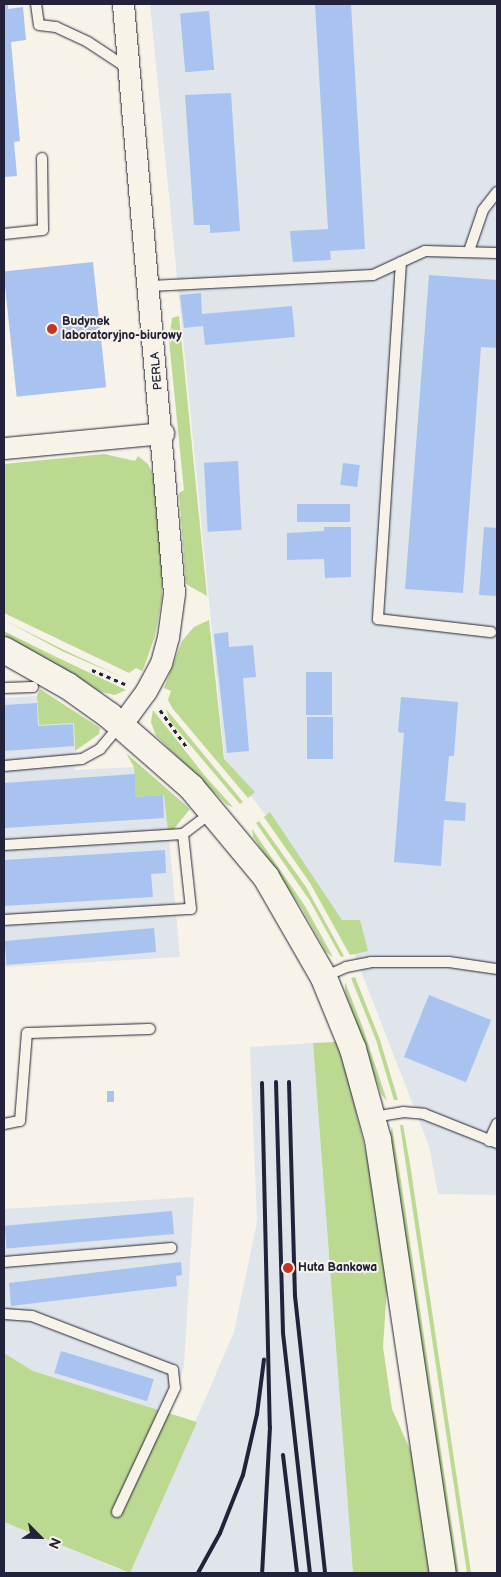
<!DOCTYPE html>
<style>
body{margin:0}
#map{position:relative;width:501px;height:1577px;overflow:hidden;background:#f7f3e8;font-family:"Balsamiq Sans",sans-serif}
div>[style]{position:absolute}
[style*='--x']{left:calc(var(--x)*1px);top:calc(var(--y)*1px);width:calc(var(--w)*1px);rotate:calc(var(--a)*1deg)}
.built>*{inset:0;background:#dfe5ea}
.green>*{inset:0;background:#bbd991}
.building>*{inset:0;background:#a8c3f0;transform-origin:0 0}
.path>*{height:3px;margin-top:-1.5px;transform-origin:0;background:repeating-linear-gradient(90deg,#22223b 0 4px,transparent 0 8px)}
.roads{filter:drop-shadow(0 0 1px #22223b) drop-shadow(0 0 1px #22223b)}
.service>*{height:10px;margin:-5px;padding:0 5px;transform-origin:5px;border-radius:5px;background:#f7f3e8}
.minor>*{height:21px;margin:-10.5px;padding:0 10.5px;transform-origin:10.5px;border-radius:10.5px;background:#f7f3e8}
.tertiary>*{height:26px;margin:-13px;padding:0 13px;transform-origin:13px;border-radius:13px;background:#f7f3e8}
.rail>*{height:4px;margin:-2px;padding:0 2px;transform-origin:2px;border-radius:2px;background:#22223b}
.dots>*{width:14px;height:14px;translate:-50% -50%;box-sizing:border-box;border:2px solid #f7f3e8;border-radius:50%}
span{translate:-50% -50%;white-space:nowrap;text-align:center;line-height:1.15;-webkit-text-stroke:4px #f7f3e8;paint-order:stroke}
.poi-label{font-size:12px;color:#22223b;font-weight:700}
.left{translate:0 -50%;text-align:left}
.street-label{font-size:12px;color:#22223b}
.frame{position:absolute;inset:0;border:5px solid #22223b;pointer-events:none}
.north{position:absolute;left:15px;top:1512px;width:50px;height:50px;-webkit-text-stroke:4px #f7f3e8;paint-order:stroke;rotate:113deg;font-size:14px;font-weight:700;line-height:20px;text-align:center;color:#22223b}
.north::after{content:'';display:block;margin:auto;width:18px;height:22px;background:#22223b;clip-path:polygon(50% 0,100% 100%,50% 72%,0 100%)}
</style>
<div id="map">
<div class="built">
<i style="clip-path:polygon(150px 4px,497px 4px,497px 1195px,438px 1194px,429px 1146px,349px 940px,292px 849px,225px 763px)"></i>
<i style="clip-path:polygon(37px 696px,39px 725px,74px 723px,75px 770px,134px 767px,135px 796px,165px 795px,180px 957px,4px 967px,4px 698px)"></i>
<i style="clip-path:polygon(313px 1043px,353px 1573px,130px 1573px,234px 1332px,257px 1222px,250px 1047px)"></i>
<i style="clip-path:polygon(194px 1197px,184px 1366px,170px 1414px,33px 1371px,4px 1353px,4px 1209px)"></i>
<i style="clip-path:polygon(4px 1522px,128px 1573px,4px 1573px)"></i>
</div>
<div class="green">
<i style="clip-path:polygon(179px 316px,207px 596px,186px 584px,179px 493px,184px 490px,169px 340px,172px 318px)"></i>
<i style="clip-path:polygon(104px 454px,135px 461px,138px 456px,148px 464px,154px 477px,162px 562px,162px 598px,155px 636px,144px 667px,142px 671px,136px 668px,129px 673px,4px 613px,4px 464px)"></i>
<i style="clip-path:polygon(4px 620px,64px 650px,124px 678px,64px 652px)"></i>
<i style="clip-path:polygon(209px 620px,224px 759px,255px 792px,248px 798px,173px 709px,168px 700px,171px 691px,164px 688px,182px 641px,194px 627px)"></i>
<i style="clip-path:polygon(4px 631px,50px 654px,126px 690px,115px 695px,101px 692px,4px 635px)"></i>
<i style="clip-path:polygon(40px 689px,100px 728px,99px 734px,75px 751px,74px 723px,39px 725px,37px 696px)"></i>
<i style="clip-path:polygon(166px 709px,243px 802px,240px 804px,169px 720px)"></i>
<i style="clip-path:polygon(153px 710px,205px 776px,233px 807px,227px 805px,156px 736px,151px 722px)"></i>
<i style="clip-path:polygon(126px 753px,190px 809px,173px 830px,168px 831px,164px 795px,135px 797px,134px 767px)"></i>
<i style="clip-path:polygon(270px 812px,342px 920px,360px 920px,368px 951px,350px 955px,310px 883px,264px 817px)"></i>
<i style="clip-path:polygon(259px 821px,306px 887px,344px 956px,341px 957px,310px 901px,256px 823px)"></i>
<i style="clip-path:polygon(252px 829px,305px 906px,333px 957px,326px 952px,302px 909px,253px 837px)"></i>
<i style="clip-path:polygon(355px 977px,380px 1040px,398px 1100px,394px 1100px,376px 1040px,351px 978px)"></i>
<i style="clip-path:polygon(345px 982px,363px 1028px,387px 1101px,381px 1094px,345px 991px)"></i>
<i style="clip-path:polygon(336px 1042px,347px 1075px,371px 1173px,387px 1287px,383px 1347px,392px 1409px,412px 1454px,430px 1573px,353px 1573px,313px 1043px)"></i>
<i style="clip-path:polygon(400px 1125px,403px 1125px,410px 1164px,471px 1573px,467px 1573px)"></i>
<i style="clip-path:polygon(392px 1127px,401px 1181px,459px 1573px,456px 1573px,390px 1134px)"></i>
<i style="clip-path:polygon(4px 1353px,33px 1371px,197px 1422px,130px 1573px,4px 1522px)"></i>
</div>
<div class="building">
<i style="clip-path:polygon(4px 4px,8px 4px,8px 9px,23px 7px,26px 40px,11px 42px,20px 141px,14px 142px,17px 176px,4px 177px)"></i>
<i style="clip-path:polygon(315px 4px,351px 4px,365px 249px,330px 251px,331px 260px,293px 262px,290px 231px,328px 229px)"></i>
<i style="left:209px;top:11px;width:59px;height:29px;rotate:85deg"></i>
<i style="clip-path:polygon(231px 93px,240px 231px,210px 233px,210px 225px,194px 225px,185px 95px)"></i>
<i style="left:93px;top:262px;width:126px;height:90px;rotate:84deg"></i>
<i style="clip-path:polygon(429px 275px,497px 280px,497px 348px,481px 347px,463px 593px,405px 589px)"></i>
<i style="clip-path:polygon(201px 293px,202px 314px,292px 306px,295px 337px,205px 345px,203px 326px,184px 328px,180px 295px)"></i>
<i style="left:238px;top:461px;width:69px;height:34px;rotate:87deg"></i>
<i style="left:343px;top:463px;width:17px;height:22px;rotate:7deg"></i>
<i style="left:350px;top:504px;width:18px;height:53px;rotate:90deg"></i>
<i style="clip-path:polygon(324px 527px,351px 527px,351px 577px,325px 578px,324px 559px,287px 560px,287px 533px,324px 531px)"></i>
<i style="clip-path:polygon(484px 527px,497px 528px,497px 596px,479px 595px)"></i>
<i style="clip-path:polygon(228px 632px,229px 647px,253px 645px,256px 677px,243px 678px,249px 751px,227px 753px,214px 634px)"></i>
<i style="left:306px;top:672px;width:26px;height:43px"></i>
<i style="clip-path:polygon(401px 697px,458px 702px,454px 756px,449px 756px,445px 801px,466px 803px,465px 821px,444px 820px,441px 866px,394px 862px,404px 733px,398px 732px)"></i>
<i style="clip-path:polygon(37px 703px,38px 726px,73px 724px,74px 746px,4px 751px,4px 705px)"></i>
<i style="left:307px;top:717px;width:26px;height:42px"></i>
<i style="clip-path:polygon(135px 774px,135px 797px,163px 795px,164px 818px,4px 828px,4px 783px)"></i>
<i style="clip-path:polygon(165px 850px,166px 873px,151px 874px,153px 897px,4px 906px,4px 860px)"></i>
<i style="left:154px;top:928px;width:24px;height:150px;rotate:85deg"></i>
<i style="left:429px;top:995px;width:67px;height:67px;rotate:22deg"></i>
<i style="left:107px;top:1091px;width:7px;height:11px"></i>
<i style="left:172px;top:1211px;width:23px;height:168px;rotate:85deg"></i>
<i style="clip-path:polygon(181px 1262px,182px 1275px,176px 1276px,177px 1286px,11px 1306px,9px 1283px)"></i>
<i style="left:61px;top:1351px;width:97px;height:23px;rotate:17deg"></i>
</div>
<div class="path">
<i style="--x:92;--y:670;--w:36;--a:23"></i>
<i style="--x:160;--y:710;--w:48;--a:54.3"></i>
</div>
<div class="roads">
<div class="service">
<i style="--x:36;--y:4;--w:21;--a:82"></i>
<i style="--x:39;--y:25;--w:17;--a:7"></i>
<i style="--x:56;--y:27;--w:35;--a:25"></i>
<i style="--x:88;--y:42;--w:49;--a:33.4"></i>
<i style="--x:4;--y:234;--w:39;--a:-6"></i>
<i style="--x:43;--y:230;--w:72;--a:-90.8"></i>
<i style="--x:469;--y:251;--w:43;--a:-71.1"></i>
<i style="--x:483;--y:210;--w:23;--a:-52"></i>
<i style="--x:401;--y:262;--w:358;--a:93.7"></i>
<i style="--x:378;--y:619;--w:114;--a:6.6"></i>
<i style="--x:150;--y:286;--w:223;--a:-2.8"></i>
<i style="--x:373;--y:275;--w:57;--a:-24.8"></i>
<i style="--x:425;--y:251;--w:72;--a:1.6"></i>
<i style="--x:4;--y:688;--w:29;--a:-2"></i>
<i style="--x:4;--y:766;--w:78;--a:-5.1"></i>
<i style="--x:82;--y:759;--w:21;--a:-29"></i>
<i style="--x:100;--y:749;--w:31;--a:-50"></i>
<i style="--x:4;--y:845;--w:179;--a:-3.5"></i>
<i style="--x:183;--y:834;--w:36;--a:-37"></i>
<i style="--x:4;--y:920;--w:187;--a:-3.4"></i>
<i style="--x:191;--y:909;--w:75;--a:-96.1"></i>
<i style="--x:324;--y:977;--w:24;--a:-24"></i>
<i style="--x:346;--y:967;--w:25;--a:-11"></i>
<i style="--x:371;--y:962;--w:78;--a:0"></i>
<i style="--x:449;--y:962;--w:49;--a:8.3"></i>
<i style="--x:373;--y:1117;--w:30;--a:-9"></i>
<i style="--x:403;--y:1112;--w:21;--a:5"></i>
<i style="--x:424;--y:1114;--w:79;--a:21.7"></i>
<i style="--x:4;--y:1124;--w:16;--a:-11"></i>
<i style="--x:20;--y:1121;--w:88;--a:-85.5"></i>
<i style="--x:27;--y:1033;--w:123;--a:-1.9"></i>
<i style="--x:489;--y:1141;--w:19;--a:-65"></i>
<i style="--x:4;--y:1262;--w:168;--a:-4.8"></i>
<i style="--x:4;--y:1314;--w:28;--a:4"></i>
<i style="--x:32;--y:1316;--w:151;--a:21"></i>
<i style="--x:173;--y:1370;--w:18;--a:84"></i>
<i style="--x:175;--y:1388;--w:137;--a:115.1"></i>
</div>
<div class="minor">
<i style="--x:4;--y:448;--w:160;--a:-5.4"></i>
<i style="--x:121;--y:725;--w:42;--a:-53.7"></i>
<i style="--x:146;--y:691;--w:32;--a:-62"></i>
<i style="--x:161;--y:663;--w:27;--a:-75"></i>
<i style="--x:168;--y:637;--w:44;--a:-82.2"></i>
<i style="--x:174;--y:593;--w:591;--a:-94.95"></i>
</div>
<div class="tertiary">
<i style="--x:4;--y:650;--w:73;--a:29.4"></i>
<i style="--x:68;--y:686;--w:52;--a:35.5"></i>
<i style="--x:110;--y:716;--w:108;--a:41.2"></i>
<i style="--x:191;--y:787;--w:117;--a:50.2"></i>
<i style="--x:266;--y:877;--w:116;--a:60.1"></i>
<i style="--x:324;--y:978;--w:77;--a:67.8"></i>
<i style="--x:353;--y:1049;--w:94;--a:74.6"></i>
<i style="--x:378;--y:1140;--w:438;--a:81.5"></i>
</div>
</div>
<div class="rail">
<i style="--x:276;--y:1082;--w:251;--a:88.4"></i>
<i style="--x:283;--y:1333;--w:242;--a:83.6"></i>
<i style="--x:289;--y:1082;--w:214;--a:88.4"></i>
<i style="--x:295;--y:1296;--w:279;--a:83.8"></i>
<i style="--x:262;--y:1083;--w:344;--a:88.7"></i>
<i style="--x:270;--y:1427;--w:146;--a:93.1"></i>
<i style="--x:283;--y:1455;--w:119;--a:83.2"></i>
<i style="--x:198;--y:1573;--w:46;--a:-61.2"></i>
<i style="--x:220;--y:1533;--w:62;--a:-68.4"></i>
<i style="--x:243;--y:1475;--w:63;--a:-77.1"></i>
<i style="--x:257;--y:1414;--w:55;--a:-82.7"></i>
</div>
<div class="dots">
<i style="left:52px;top:329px;background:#c8321e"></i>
<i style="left:288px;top:1268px;background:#c8321e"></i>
</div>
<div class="poi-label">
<span class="left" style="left:62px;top:329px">Budynek<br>laboratoryjno-biurowy</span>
<span class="left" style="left:298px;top:1268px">Huta Bankowa</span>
</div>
<div class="street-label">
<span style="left:157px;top:371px;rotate:-95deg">PERLA</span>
</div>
<div class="frame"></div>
<div class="north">N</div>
</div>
